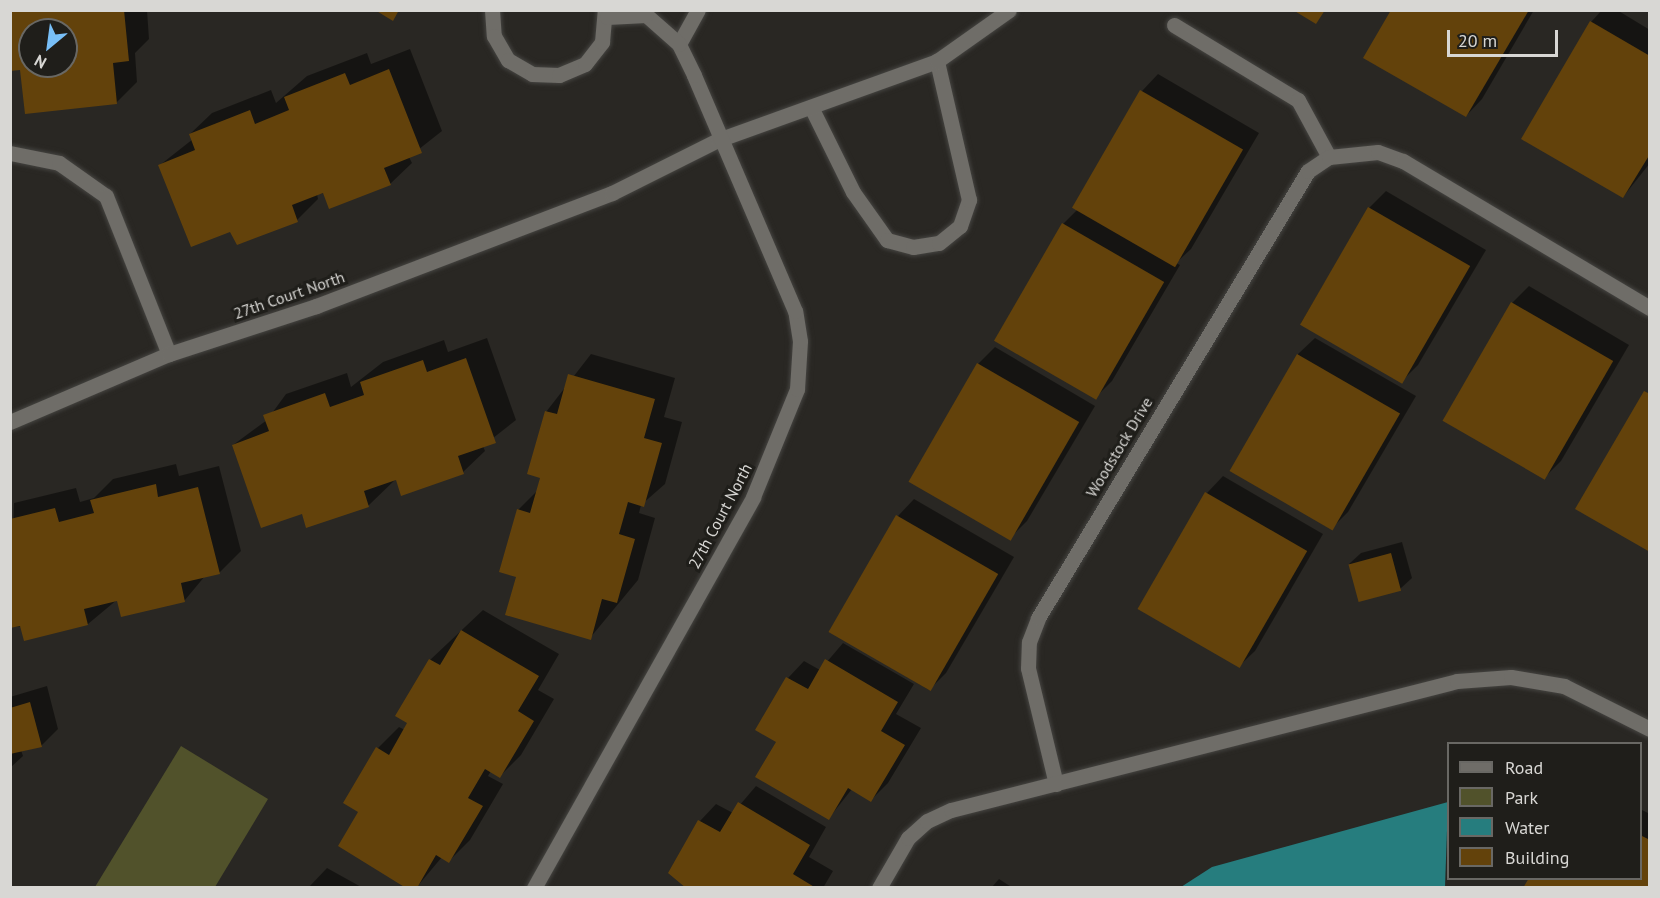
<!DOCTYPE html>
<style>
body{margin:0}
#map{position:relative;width:1660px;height:898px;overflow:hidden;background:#292723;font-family:"PT Sans",sans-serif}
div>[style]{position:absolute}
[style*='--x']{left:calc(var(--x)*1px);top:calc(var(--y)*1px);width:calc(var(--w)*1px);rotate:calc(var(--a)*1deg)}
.green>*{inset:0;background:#51522b}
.water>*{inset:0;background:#267d7e}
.shadow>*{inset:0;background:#0007}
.building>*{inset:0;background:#63420b;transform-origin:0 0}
.roads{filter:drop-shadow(0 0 2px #454441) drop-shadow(0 0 2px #454441)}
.minor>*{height:15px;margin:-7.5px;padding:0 7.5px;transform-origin:7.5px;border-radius:7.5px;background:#6f6d68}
span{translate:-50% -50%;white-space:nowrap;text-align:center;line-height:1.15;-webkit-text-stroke:6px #1f1e1a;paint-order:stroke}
.street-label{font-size:16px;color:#d8d7d4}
.frame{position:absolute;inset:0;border:12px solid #d8d7d4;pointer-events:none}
.legend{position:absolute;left:1447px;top:742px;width:195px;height:138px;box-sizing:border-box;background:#1f1e1a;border:2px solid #696864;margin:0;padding:8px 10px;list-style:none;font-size:18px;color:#d8d7d4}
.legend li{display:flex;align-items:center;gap:12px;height:30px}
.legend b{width:30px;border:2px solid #696864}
.north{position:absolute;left:18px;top:18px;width:60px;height:60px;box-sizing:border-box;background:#1f1e1a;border:2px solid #696864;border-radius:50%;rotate:209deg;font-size:16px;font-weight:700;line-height:24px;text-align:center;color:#d8d7d4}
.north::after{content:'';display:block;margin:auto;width:21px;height:27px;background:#78bff7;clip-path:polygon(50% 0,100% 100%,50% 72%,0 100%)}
.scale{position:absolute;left:1447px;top:30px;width:111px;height:27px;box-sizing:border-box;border:3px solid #d8d7d4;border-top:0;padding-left:8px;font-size:18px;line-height:21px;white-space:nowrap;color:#d8d7d4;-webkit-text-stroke:4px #1f1e1a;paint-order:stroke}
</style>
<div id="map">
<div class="green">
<i style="clip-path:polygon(181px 746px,268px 799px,215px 887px,95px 887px)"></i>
</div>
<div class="water">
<i style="clip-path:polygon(1448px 802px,1445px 887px,1181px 887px,1212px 867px)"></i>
</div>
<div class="shadow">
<i style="clip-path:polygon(evenodd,10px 10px,147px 10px,149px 39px,135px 53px,137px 82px,116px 103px,22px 68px,10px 10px,30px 30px,66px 30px,66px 66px,30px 66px,30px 30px)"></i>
<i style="clip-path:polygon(1393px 10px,1534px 10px,1482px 99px,1466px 116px)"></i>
<i style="clip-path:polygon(1602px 10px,1617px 10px,1650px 30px,1650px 163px,1623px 197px,1591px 22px)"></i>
<i style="clip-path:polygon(410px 49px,442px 131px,409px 157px,412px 163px,390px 184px,317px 194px,318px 199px,297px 220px,160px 165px,193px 139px,190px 134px,212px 113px,271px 90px,276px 103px,307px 76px,367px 53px,371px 64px)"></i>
<i style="clip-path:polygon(1158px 74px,1259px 133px,1191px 249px,1176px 263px,1180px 265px,1112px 381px,1095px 398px,1063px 224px,1078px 209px,1142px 91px)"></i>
<i style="clip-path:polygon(1386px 191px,1486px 250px,1418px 365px,1401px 382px,1301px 323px,1369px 208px)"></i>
<i style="clip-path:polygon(1529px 286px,1629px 345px,1561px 461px,1544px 478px,1512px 303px)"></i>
<i style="clip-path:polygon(487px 338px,516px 420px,483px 446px,485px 451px,463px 472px,397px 478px,369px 505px,307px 526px,303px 513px,233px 445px,267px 420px,286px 394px,347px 373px,351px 387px,383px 362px,444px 340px,448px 352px)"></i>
<i style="clip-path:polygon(1315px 338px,1416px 396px,1348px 512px,1331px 529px,1231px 470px,1298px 354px)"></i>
<i style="clip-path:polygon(995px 347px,1095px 406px,1027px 521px,1010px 538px,978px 364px)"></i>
<i style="clip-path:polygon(591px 354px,675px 378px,664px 417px,682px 422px,665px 484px,641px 505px,639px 513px,655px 518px,638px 580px,590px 638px,517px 576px,518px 510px,539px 489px,546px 412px)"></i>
<i style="clip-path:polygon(176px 464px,179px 476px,219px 466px,241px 551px,220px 572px,205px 576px,185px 600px,118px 599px,88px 624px,10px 627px,14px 503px,76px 488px,80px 502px,94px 498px,113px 479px)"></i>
<i style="clip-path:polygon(1223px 476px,1323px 534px,1255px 651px,1238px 667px,1207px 493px)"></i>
<i style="clip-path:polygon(914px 499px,1014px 557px,946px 673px,929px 690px,830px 631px,898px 516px)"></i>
<i style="clip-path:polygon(1402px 542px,1412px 578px,1400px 589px,1349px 564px,1361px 553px)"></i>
<i style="clip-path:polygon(483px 610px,559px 654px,538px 690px,554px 699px,521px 755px,500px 776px,491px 771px,488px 776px,503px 784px,470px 840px,449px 861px,442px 857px,416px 888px,360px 812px,345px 802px,378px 748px,399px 727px,405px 730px,430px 660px)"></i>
<i style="clip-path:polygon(843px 643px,914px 684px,896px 714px,921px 728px,888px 783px,871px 800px,852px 789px,829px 818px,778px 741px,757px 729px,788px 678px,804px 661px,820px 670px)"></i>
<i style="clip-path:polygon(47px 686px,58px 729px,41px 746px,21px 750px,23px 756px,10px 768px,10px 697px)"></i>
<i style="clip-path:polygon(756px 786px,826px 827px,809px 857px,833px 871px,823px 888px,688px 888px,670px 872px,700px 821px,716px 804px,733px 813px)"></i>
<i style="clip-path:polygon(1640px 809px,1650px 814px,1650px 888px,1640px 878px)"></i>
<i style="clip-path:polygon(327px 868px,363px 888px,308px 888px)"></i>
<i style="clip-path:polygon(999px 879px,1013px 888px,991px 888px)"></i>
</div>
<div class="building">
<i style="clip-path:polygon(evenodd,10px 10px,124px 10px,129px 61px,113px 63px,117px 104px,25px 114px,20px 70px,10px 71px,10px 10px,30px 30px,66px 30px,66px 66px,30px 66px,30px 30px)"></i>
<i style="clip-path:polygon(375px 10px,399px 10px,393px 21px)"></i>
<i style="clip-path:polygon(1293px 10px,1325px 10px,1316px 24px)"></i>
<i style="clip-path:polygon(1391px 10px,1529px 10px,1466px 117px,1363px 58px)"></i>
<i style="clip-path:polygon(1590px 21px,1650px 56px,1650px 154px,1623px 198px,1521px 139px)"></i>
<i style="clip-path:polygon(389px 69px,422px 153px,384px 168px,391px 185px,329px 209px,323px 193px,292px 205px,298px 222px,237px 245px,230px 232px,191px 247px,158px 165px,195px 150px,189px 134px,250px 110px,255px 124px,289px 110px,284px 97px,345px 73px,350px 85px)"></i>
<i style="left:1140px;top:90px;width:119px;height:136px;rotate:30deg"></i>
<i style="left:1368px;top:207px;width:118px;height:136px;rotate:30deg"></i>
<i style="left:1062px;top:223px;width:118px;height:136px;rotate:30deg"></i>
<i style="left:1511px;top:302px;width:118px;height:137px;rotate:30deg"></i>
<i style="left:1297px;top:354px;width:119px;height:135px;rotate:30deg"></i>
<i style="clip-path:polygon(466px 358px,496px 443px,458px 456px,464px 474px,401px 496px,396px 480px,364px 491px,369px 507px,306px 528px,302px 514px,261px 528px,232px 445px,269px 431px,263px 415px,325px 393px,330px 407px,364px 395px,360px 382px,423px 360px,427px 372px)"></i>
<i style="left:977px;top:363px;width:118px;height:137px;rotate:30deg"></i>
<i style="clip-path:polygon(568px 374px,655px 399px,644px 438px,662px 443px,644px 507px,628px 502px,619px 534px,635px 539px,617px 603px,602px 599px,591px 640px,505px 615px,516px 577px,499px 572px,517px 509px,530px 513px,540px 478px,527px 474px,545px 411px,557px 414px)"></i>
<i style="clip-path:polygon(1644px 391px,1650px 394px,1650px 552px,1575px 509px)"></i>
<i style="clip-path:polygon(156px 484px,158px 497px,198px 487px,220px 574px,181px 583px,185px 602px,121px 617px,117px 601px,84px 609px,88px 625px,24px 641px,20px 626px,10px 628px,10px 519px,55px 508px,59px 522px,94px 513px,90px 500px)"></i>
<i style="left:1205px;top:492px;width:118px;height:135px;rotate:30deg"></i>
<i style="left:896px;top:515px;width:118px;height:135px;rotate:30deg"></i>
<i style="left:1391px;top:553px;width:39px;height:44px;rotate:75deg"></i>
<i style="clip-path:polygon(461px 630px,539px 676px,518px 711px,534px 721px,500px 778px,485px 769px,468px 798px,483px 806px,449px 863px,436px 855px,417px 888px,406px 888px,338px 846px,358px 812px,343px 803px,376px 747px,389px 755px,407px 723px,395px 716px,429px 659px,440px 665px)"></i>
<i style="clip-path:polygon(825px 659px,898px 702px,881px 731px,905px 745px,871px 802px,848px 788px,829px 820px,755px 777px,776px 742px,755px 730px,786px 677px,808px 689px)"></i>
<i style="clip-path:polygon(30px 702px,42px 747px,10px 754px,10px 708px)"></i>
<i style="clip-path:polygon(738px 802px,810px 845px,793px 874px,816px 888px,686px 888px,668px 873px,698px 820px,720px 832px)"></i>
<i style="clip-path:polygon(1640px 835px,1650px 840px,1650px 888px,1523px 888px,1529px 878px,1640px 878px)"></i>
</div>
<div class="roads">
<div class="minor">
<i style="--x:492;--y:10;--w:26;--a:86"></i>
<i style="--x:494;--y:36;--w:28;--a:60"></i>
<i style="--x:508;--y:60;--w:28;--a:30"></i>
<i style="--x:532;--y:74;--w:27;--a:2"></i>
<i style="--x:559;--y:75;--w:28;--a:-23"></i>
<i style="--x:585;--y:64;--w:28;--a:-52"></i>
<i style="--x:602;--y:42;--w:32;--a:-85"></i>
<i style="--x:1174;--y:25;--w:145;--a:31.2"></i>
<i style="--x:1298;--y:100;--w:65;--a:61.5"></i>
<i style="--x:679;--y:44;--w:39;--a:-61"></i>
<i style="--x:811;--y:107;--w:95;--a:63.7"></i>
<i style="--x:853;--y:192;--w:59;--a:54.7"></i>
<i style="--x:887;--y:240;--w:27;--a:15"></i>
<i style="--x:913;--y:247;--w:26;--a:-9"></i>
<i style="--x:939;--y:243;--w:27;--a:-39"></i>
<i style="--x:960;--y:226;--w:28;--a:-71"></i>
<i style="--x:969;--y:200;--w:143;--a:-103"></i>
<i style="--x:10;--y:153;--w:50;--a:11.5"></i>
<i style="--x:59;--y:163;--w:57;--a:35.1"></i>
<i style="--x:106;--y:196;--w:170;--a:68.3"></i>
<i style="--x:10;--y:422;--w:173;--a:-23.2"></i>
<i style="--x:169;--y:354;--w:155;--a:-18.1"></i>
<i style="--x:316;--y:306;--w:317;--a:-20.9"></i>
<i style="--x:612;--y:193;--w:119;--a:-26.6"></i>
<i style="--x:718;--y:140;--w:233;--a:-19.8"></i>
<i style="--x:937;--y:61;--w:88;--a:-35.3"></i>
<i style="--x:1056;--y:784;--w:119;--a:-103.6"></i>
<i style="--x:1028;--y:668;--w:26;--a:-88"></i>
<i style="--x:1029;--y:642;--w:26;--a:-69"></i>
<i style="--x:1038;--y:618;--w:522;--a:-58.87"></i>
<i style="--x:1308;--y:171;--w:25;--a:-34"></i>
<i style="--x:1329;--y:157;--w:49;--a:-5.8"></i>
<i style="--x:1378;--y:152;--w:27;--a:20"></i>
<i style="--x:1403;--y:161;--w:287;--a:30.8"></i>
<i style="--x:534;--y:888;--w:448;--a:-60.7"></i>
<i style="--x:753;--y:497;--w:117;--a:-67.8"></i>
<i style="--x:797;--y:389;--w:48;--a:-86.4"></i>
<i style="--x:800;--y:341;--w:30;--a:-99"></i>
<i style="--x:795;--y:311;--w:257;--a:-113.2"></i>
<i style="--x:694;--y:75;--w:34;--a:-116"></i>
<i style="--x:679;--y:44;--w:44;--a:-138.7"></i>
<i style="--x:646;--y:15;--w:39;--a:177"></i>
<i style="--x:879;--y:888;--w:58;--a:-59.9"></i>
<i style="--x:908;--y:838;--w:25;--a:-42"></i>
<i style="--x:927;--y:821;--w:26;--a:-25"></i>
<i style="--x:951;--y:810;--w:522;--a:-14.3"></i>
<i style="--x:1457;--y:681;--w:54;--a:-4.2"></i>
<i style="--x:1511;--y:677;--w:54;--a:9.6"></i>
<i style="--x:1564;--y:686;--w:96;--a:26.6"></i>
</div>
</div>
<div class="street-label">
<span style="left:289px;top:295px;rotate:-19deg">27th Court North</span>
<span style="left:1119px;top:447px;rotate:-59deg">Woodstock Drive</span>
<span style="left:720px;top:516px;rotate:-62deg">27th Court North</span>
</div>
<div class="frame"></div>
<ul class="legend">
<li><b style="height:8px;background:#6f6d68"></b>Road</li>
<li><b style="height:16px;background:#51522b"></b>Park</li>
<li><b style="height:16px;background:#267d7e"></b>Water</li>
<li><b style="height:16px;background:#63420b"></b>Building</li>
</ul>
<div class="north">N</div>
<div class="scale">20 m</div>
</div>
